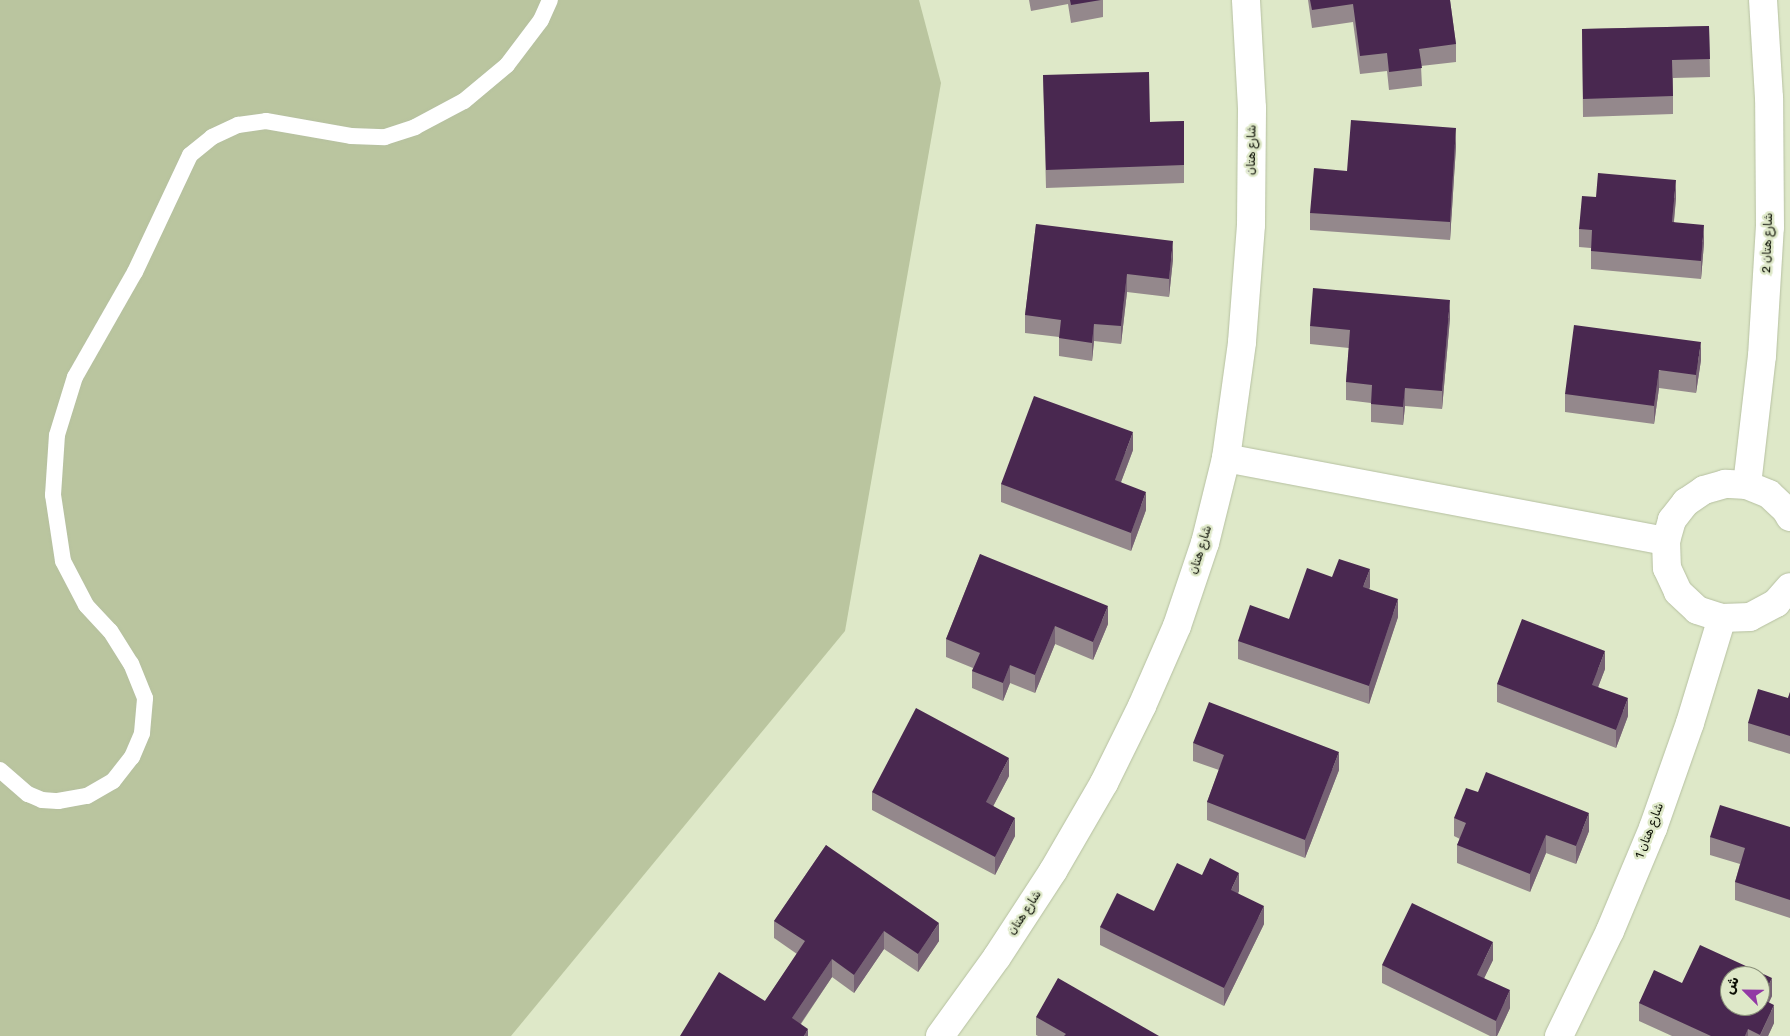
<!DOCTYPE html>
<meta charset="utf-8">
<style>
body{margin:0}
#map{position:relative;width:1790px;height:1036px;overflow:hidden;background:#dee8c8;font-family:Rubik,"Noto Naskh Arabic",sans-serif}
div>[style]{position:absolute}
[style*='--x']{left:calc(var(--x)*1px);top:calc(var(--y)*1px);width:calc(var(--w)*1px);rotate:calc(var(--a)*1deg)}
.green>*{inset:0;background:#bac59f}
.roads{filter:drop-shadow(0 0 1px #b6c0a1) drop-shadow(0 0 1px #b6c0a1)}
.service>*{height:16px;margin:-8px;padding:0 8px;transform-origin:8px;border-radius:8px;background:#fff}
.minor>*{height:28px;margin:-14px;padding:0 14px;transform-origin:14px;border-radius:14px;background:#fff}
.wall>*{inset:0;background:#94888c}
.shaded-wall>*{inset:0;background:#766274}
.building>*{inset:0;background:#492850}
span{translate:-50% -50%;white-space:nowrap;text-align:center;line-height:1.15;-webkit-text-stroke:5px #dee8c8;paint-order:stroke}
.street-label{font-size:12px;color:#0b0e04}
.north{position:absolute;left:1720px;top:966px;width:50px;height:50px;box-sizing:border-box;background:#dee8c8;border:1px solid #8a917a;border-radius:50%;rotate:293deg;font-size:14px;font-weight:700;line-height:20px;text-align:center;color:#0b0e04}
.north::after{content:'';display:block;margin:auto;width:18px;height:22px;background:#9239a5;clip-path:polygon(50% 0,100% 100%,50% 72%,0 100%)}
</style>
<div id="map">
<div class="green">
<i style="clip-path:polygon(0 0,919px 0,941px 83px,845px 631px,511px 1036px,0 1036px)"></i>
</div>
<div class="roads">
<div class="service">
<i style="--x:0;--y:770;--w:37;--a:41"></i>
<i style="--x:28;--y:794;--w:15;--a:23"></i>
<i style="--x:42;--y:800;--w:16;--a:4"></i>
<i style="--x:58;--y:801;--w:29;--a:-10"></i>
<i style="--x:87;--y:796;--w:30;--a:-30"></i>
<i style="--x:113;--y:781;--w:31;--a:-52"></i>
<i style="--x:132;--y:757;--w:26;--a:-67"></i>
<i style="--x:142;--y:733;--w:35;--a:-85"></i>
<i style="--x:145;--y:698;--w:37;--a:-112"></i>
<i style="--x:131;--y:664;--w:39;--a:-122"></i>
<i style="--x:110;--y:631;--w:35;--a:-133"></i>
<i style="--x:86;--y:605;--w:50;--a:-117.6"></i>
<i style="--x:63;--y:561;--w:67;--a:-98.6"></i>
<i style="--x:53;--y:495;--w:60;--a:-86.2"></i>
<i style="--x:57;--y:435;--w:61;--a:-72.8"></i>
<i style="--x:75;--y:377;--w:121;--a:-60.3"></i>
<i style="--x:135;--y:272;--w:129;--a:-64.8"></i>
<i style="--x:190;--y:155;--w:28;--a:-39"></i>
<i style="--x:212;--y:137;--w:29;--a:-25"></i>
<i style="--x:238;--y:125;--w:28;--a:-8"></i>
<i style="--x:266;--y:121;--w:86;--a:10"></i>
<i style="--x:351;--y:136;--w:34;--a:2"></i>
<i style="--x:385;--y:137;--w:32;--a:-18"></i>
<i style="--x:415;--y:127;--w:55;--a:-28"></i>
<i style="--x:464;--y:101;--w:56;--a:-39.9"></i>
<i style="--x:507;--y:65;--w:56;--a:-52.9"></i>
<i style="--x:541;--y:20;--w:22;--a:-66"></i>
</div>
<div class="minor">
<i style="--x:1226;--y:458;--w:448;--a:10.7"></i>
<i style="--x:1747;--y:485;--w:130;--a:-83.4"></i>
<i style="--x:1762;--y:356;--w:129;--a:-86.5"></i>
<i style="--x:1770;--y:227;--w:129;--a:-90.4"></i>
<i style="--x:1769;--y:98;--w:98;--a:-93.5"></i>
<i style="--x:1790;--y:517;--w:8;--a:-120"></i>
<i style="--x:1786;--y:510;--w:23;--a:-137"></i>
<i style="--x:1769;--y:494;--w:24;--a:-158"></i>
<i style="--x:1747;--y:485;--w:22;--a:-177"></i>
<i style="--x:1725;--y:484;--w:22;--a:164"></i>
<i style="--x:1704;--y:490;--w:22;--a:146"></i>
<i style="--x:1686;--y:502;--w:23;--a:128"></i>
<i style="--x:1672;--y:520;--w:22;--a:106"></i>
<i style="--x:1666;--y:541;--w:27;--a:88"></i>
<i style="--x:1667;--y:568;--w:26;--a:65"></i>
<i style="--x:1678;--y:592;--w:26;--a:43"></i>
<i style="--x:1697;--y:610;--w:26;--a:18"></i>
<i style="--x:1722;--y:618;--w:28;--a:-2"></i>
<i style="--x:1750;--y:617;--w:30;--a:-28"></i>
<i style="--x:1776;--y:603;--w:21;--a:-49"></i>
<i style="--x:940;--y:1036;--w:97;--a:-54.2"></i>
<i style="--x:997;--y:957;--w:103;--a:-56.9"></i>
<i style="--x:1053;--y:871;--w:102;--a:-59.9"></i>
<i style="--x:1104;--y:783;--w:86;--a:-63.7"></i>
<i style="--x:1142;--y:706;--w:87;--a:-66.4"></i>
<i style="--x:1177;--y:626;--w:88;--a:-71.4"></i>
<i style="--x:1205;--y:543;--w:88;--a:-76.1"></i>
<i style="--x:1226;--y:458;--w:117;--a:-82.1"></i>
<i style="--x:1242;--y:342;--w:117;--a:-85.6"></i>
<i style="--x:1251;--y:225;--w:117;--a:-89.5"></i>
<i style="--x:1252;--y:108;--w:108;--a:-93.2"></i>
<i style="--x:1559;--y:1036;--w:117;--a:-64.1"></i>
<i style="--x:1610;--y:931;--w:112;--a:-67.3"></i>
<i style="--x:1653;--y:828;--w:111;--a:-70.6"></i>
<i style="--x:1690;--y:723;--w:110;--a:-73.1"></i>
</div>
</div>
<div class="wall">
<i style="clip-path:polygon(1029px 0,1103px 0,1103px 17px,1071px 23px,1068px 4px,1031px 11px)"></i>
<i style="clip-path:polygon(1308px 0,1450px 0,1456px 44px,1456px 62px,1421px 66px,1422px 86px,1389px 90px,1387px 71px,1360px 74px,1353px 22px,1312px 28px)"></i>
<i style="clip-path:polygon(1709px 26px,1710px 77px,1673px 78px,1673px 114px,1583px 117px,1582px 29px)"></i>
<i style="clip-path:polygon(1043px 75px,1150px 122px,1184px 121px,1184px 183px,1046px 188px)"></i>
<i style="clip-path:polygon(1456px 146px,1450px 240px,1310px 230px,1310px 213px,1347px 171px)"></i>
<i style="clip-path:polygon(1596px 197px,1676px 198px,1674px 222px,1704px 243px,1701px 279px,1591px 269px,1591px 248px,1579px 247px,1579px 229px)"></i>
<i style="clip-path:polygon(1036px 224px,1173px 259px,1169px 297px,1127px 292px,1121px 344px,1094px 341px,1092px 361px,1059px 356px,1059px 337px,1025px 333px,1025px 315px)"></i>
<i style="clip-path:polygon(1450px 318px,1442px 409px,1405px 406px,1403px 425px,1371px 422px,1371px 403px,1346px 400px,1346px 382px,1349px 348px,1310px 344px,1310px 326px)"></i>
<i style="clip-path:polygon(1701px 360px,1696px 393px,1659px 388px,1654px 424px,1565px 412px,1565px 394px)"></i>
<i style="clip-path:polygon(1133px 450px,1121px 482px,1146px 510px,1131px 551px,1001px 502px,1001px 484px)"></i>
<i style="clip-path:polygon(980px 554px,1108px 624px,1093px 660px,1055px 644px,1035px 693px,1010px 683px,1003px 701px,972px 688px,972px 671px,973px 668px,946px 657px,946px 639px)"></i>
<i style="clip-path:polygon(1332px 577px,1370px 587px,1369px 589px,1398px 617px,1369px 704px,1238px 659px,1238px 641px,1289px 619px)"></i>
<i style="clip-path:polygon(1605px 669px,1598px 687px,1628px 716px,1616px 748px,1497px 702px,1497px 684px)"></i>
<i style="clip-path:polygon(1790px 692px,1790px 754px,1748px 741px,1748px 723px,1788px 698px)"></i>
<i style="clip-path:polygon(1193px 743px,1339px 770px,1305px 858px,1207px 820px,1207px 802px,1219px 770px,1193px 761px)"></i>
<i style="clip-path:polygon(1009px 776px,993px 806px,1015px 836px,995px 875px,872px 810px,872px 792px)"></i>
<i style="clip-path:polygon(1454px 818px,1589px 831px,1576px 864px,1546px 853px,1530px 892px,1457px 863px,1457px 845px,1460px 839px,1454px 836px)"></i>
<i style="clip-path:polygon(1790px 827px,1790px 918px,1735px 900px,1735px 882px,1740px 864px,1710px 855px,1710px 837px)"></i>
<i style="clip-path:polygon(826px 845px,939px 941px,918px 972px,884px 949px,854px 993px,832px 977px,801px 1024px,808px 1036px,765px 1001px,797px 954px,774px 938px,774px 921px)"></i>
<i style="clip-path:polygon(1202px 875px,1239px 891px,1238px 893px,1264px 924px,1224px 1006px,1100px 945px,1100px 927px,1154px 911px)"></i>
<i style="clip-path:polygon(1493px 960px,1484px 978px,1510px 1008px,1497px 1036px,1490px 1036px,1382px 983px,1382px 965px)"></i>
<i style="clip-path:polygon(1682px 983px,1772px 996px,1769px 1002px,1774px 1023px,1768px 1036px,1672px 1036px,1639px 1021px,1639px 1003px)"></i>
<i style="clip-path:polygon(1036px 1017px,1159px 1036px,1038px 1036px,1036px 1035px)"></i>
</div>
<div class="shaded-wall">
<i style="clip-path:polygon(1456px 128px,1456px 146px,1450px 240px,1450px 222px)"></i>
<i style="clip-path:polygon(1676px 180px,1676px 198px,1672px 240px,1672px 222px)"></i>
<i style="clip-path:polygon(1704px 225px,1704px 243px,1701px 279px,1701px 261px)"></i>
<i style="clip-path:polygon(1173px 241px,1173px 259px,1169px 297px,1169px 279px)"></i>
<i style="clip-path:polygon(1127px 274px,1127px 292px,1121px 344px,1121px 326px)"></i>
<i style="clip-path:polygon(1450px 300px,1450px 318px,1442px 409px,1442px 391px)"></i>
<i style="clip-path:polygon(1094px 324px,1094px 341px,1092px 361px,1092px 343px)"></i>
<i style="clip-path:polygon(1701px 342px,1701px 360px,1696px 393px,1696px 375px)"></i>
<i style="clip-path:polygon(1659px 370px,1659px 388px,1654px 424px,1654px 406px)"></i>
<i style="clip-path:polygon(1405px 388px,1405px 406px,1403px 425px,1403px 407px)"></i>
<i style="clip-path:polygon(1133px 432px,1133px 450px,1115px 498px,1115px 480px)"></i>
<i style="clip-path:polygon(1146px 492px,1146px 510px,1131px 551px,1131px 533px)"></i>
<i style="clip-path:polygon(1370px 569px,1370px 587px,1363px 605px,1363px 587px)"></i>
<i style="clip-path:polygon(1398px 599px,1398px 617px,1369px 704px,1369px 686px)"></i>
<i style="clip-path:polygon(1108px 606px,1108px 624px,1093px 660px,1093px 642px)"></i>
<i style="clip-path:polygon(1055px 626px,1055px 644px,1035px 693px,1035px 675px)"></i>
<i style="clip-path:polygon(1605px 651px,1605px 669px,1592px 703px,1592px 685px)"></i>
<i style="clip-path:polygon(1010px 665px,1010px 683px,1003px 701px,1003px 683px)"></i>
<i style="clip-path:polygon(1628px 698px,1628px 716px,1616px 748px,1616px 730px)"></i>
<i style="clip-path:polygon(1339px 752px,1339px 770px,1305px 858px,1305px 840px)"></i>
<i style="clip-path:polygon(1009px 758px,1009px 776px,986px 820px,986px 802px)"></i>
<i style="clip-path:polygon(1589px 813px,1589px 831px,1576px 864px,1576px 846px)"></i>
<i style="clip-path:polygon(1015px 818px,1015px 836px,995px 875px,995px 857px)"></i>
<i style="clip-path:polygon(1546px 835px,1546px 853px,1530px 892px,1530px 874px)"></i>
<i style="clip-path:polygon(1239px 873px,1239px 891px,1231px 908px,1231px 890px)"></i>
<i style="clip-path:polygon(1264px 906px,1264px 924px,1224px 1006px,1224px 988px)"></i>
<i style="clip-path:polygon(939px 923px,939px 941px,918px 972px,918px 954px)"></i>
<i style="clip-path:polygon(884px 931px,884px 949px,854px 993px,854px 975px)"></i>
<i style="clip-path:polygon(1493px 942px,1493px 960px,1477px 993px,1477px 975px)"></i>
<i style="clip-path:polygon(832px 959px,832px 977px,792px 1036px,792px 1018px)"></i>
<i style="clip-path:polygon(1772px 978px,1772px 996px,1762px 1017px,1762px 999px)"></i>
<i style="clip-path:polygon(1510px 990px,1510px 1008px,1497px 1036px,1496px 1036px,1496px 1021px)"></i>
<i style="clip-path:polygon(1774px 1005px,1774px 1023px,1768px 1036px,1760px 1036px)"></i>
<i style="clip-path:polygon(808px 1029px,808px 1036px,804px 1036px)"></i>
<i style="clip-path:polygon(1748px 1029px,1748px 1036px,1745px 1036px)"></i>
</div>
<div class="building">
<i style="clip-path:polygon(1070px 0,1101px 0,1071px 5px)"></i>
<i style="clip-path:polygon(1310px 0,1450px 0,1456px 44px,1419px 49px,1422px 68px,1389px 72px,1387px 53px,1360px 56px,1353px 4px,1312px 10px)"></i>
<i style="clip-path:polygon(1709px 26px,1710px 59px,1672px 60px,1673px 96px,1583px 99px,1582px 29px)"></i>
<i style="clip-path:polygon(1149px 72px,1150px 122px,1184px 121px,1184px 165px,1046px 170px,1043px 75px)"></i>
<i style="clip-path:polygon(1351px 120px,1456px 128px,1450px 222px,1310px 213px,1314px 168px,1347px 171px)"></i>
<i style="clip-path:polygon(1598px 173px,1676px 180px,1672px 222px,1704px 225px,1701px 261px,1591px 251px,1592px 230px,1579px 229px,1582px 196px,1596px 197px)"></i>
<i style="clip-path:polygon(1036px 224px,1173px 241px,1169px 279px,1127px 274px,1121px 326px,1094px 324px,1092px 343px,1059px 338px,1061px 320px,1025px 315px)"></i>
<i style="clip-path:polygon(1313px 288px,1450px 300px,1442px 391px,1405px 388px,1403px 407px,1371px 404px,1372px 385px,1346px 382px,1350px 330px,1310px 326px)"></i>
<i style="clip-path:polygon(1574px 325px,1701px 342px,1696px 375px,1659px 370px,1654px 406px,1565px 394px)"></i>
<i style="clip-path:polygon(1034px 396px,1133px 432px,1115px 480px,1146px 492px,1131px 533px,1001px 484px)"></i>
<i style="clip-path:polygon(980px 554px,1108px 606px,1093px 642px,1055px 626px,1035px 675px,1010px 665px,1003px 683px,972px 671px,980px 653px,946px 639px)"></i>
<i style="clip-path:polygon(1339px 559px,1370px 569px,1363px 587px,1398px 599px,1369px 686px,1238px 641px,1250px 605px,1289px 619px,1307px 568px,1332px 577px)"></i>
<i style="clip-path:polygon(1522px 619px,1605px 651px,1592px 685px,1628px 698px,1616px 730px,1497px 684px)"></i>
<i style="clip-path:polygon(1758px 689px,1788px 698px,1790px 692px,1790px 736px,1748px 723px)"></i>
<i style="clip-path:polygon(1209px 702px,1339px 752px,1305px 840px,1207px 802px,1224px 755px,1193px 743px)"></i>
<i style="clip-path:polygon(916px 708px,1009px 758px,986px 802px,1015px 818px,995px 857px,872px 792px)"></i>
<i style="clip-path:polygon(1486px 772px,1589px 813px,1576px 846px,1546px 835px,1530px 874px,1457px 845px,1466px 823px,1454px 818px,1466px 788px,1478px 792px)"></i>
<i style="clip-path:polygon(1720px 805px,1790px 827px,1790px 900px,1735px 882px,1745px 848px,1710px 837px)"></i>
<i style="clip-path:polygon(826px 845px,939px 923px,918px 954px,884px 931px,854px 975px,832px 959px,792px 1018px,808px 1029px,804px 1036px,680px 1036px,719px 972px,765px 1001px,805px 941px,774px 921px)"></i>
<i style="clip-path:polygon(1210px 858px,1239px 873px,1231px 890px,1264px 906px,1224px 988px,1100px 927px,1117px 893px,1154px 911px,1177px 863px,1202px 875px)"></i>
<i style="clip-path:polygon(1412px 903px,1493px 942px,1477px 975px,1510px 990px,1496px 1021px,1382px 965px)"></i>
<i style="clip-path:polygon(evenodd,1700px 945px,1772px 978px,1762px 999px,1774px 1005px,1760px 1035px,1748px 1029px,1745px 1036px,1711px 1036px,1639px 1003px,1654px 970px,1682px 983px,1700px 945px,1730px 976px,1760px 976px,1760px 1006px,1730px 1006px,1730px 976px)"></i>
<i style="clip-path:polygon(1058px 978px,1159px 1036px,1064px 1036px,1066px 1034px,1036px 1017px)"></i>
</div>
<div class="street-label">
<span style="left:1252px;top:150px;rotate:-89deg">شارع هتان</span>
<span style="left:1768px;top:243px;rotate:-88deg">شارع هتان 2</span>
<span style="left:1201px;top:550px;rotate:-73deg">شارع هتان</span>
<span style="left:1650px;top:831px;rotate:-69deg">شارع هتان 1</span>
<span style="left:1025px;top:913px;rotate:-57deg">شارع هتان</span>
</div>
<div class="north">ش</div>
</div>
